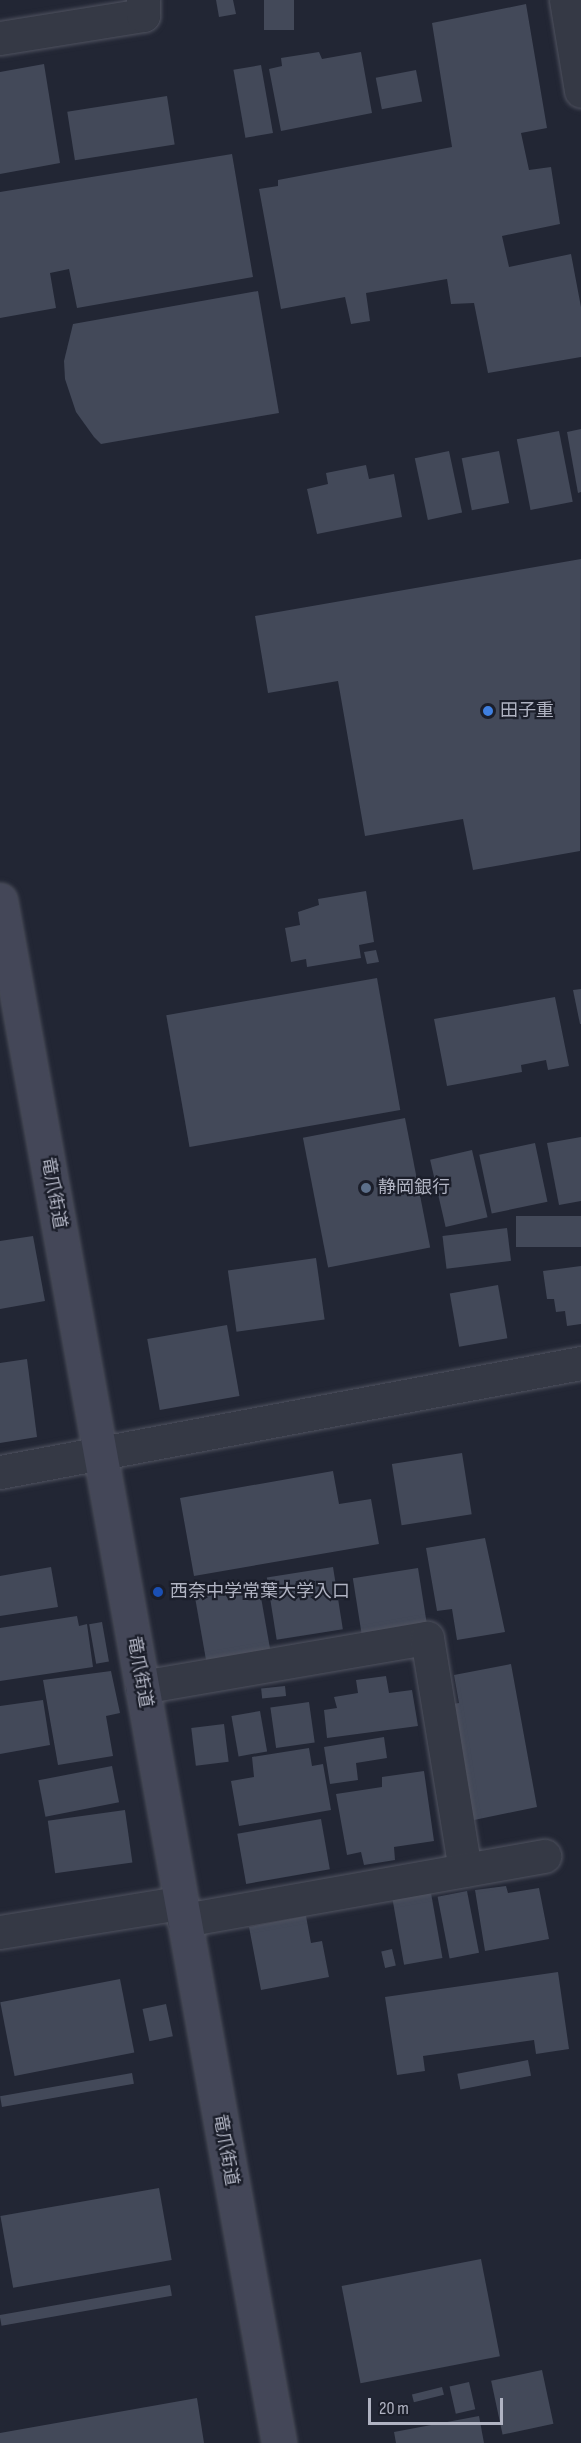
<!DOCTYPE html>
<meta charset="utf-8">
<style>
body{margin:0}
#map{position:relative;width:581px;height:2443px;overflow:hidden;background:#222634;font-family:"Sofia Sans Condensed","Noto Sans JP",sans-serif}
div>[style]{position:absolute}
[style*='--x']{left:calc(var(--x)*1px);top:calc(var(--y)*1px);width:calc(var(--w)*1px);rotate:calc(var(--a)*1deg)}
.building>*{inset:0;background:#434959;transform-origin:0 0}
.roads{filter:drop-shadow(0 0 2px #505360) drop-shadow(0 0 2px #505360)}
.minor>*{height:33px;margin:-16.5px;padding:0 16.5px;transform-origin:16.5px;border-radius:16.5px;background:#353945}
.secondary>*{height:33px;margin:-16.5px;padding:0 16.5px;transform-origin:16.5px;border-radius:16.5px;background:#444758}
.dots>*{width:16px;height:16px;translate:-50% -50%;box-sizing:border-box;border:3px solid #1b1e2a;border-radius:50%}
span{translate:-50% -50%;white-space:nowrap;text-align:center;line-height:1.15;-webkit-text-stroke:4.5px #1b1e2a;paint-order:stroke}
.poi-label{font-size:18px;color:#b0b3c2}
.left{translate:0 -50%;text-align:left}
.street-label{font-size:18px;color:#b0b3c2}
.scale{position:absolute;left:368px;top:2398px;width:135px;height:27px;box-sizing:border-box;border:3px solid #b0b3c2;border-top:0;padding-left:8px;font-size:18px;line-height:21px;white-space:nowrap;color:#b0b3c2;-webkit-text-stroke:4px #1b1e2a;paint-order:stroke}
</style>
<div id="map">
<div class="building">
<i style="clip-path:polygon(216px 0,233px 0,236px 14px,219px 17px)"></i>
<i style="left:264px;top:0;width:30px;height:30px"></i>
<i style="clip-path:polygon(526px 4px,547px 128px,521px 133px,529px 170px,551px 167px,560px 224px,502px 236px,509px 267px,571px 254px,581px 307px,581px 357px,488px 373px,474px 303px,451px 304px,447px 279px,366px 293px,370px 321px,351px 324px,345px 297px,281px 309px,259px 189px,278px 186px,278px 180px,452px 147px,432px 23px)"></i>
<i style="clip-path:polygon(319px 52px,322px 59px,361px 52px,372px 113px,281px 131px,269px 69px,282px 66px,281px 58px)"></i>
<i style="clip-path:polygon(44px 64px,60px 163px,0 174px,0 72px)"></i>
<i style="left:261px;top:65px;width:69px;height:28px;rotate:80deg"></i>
<i style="left:416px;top:70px;width:32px;height:41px;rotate:79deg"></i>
<i style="left:167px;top:96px;width:49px;height:101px;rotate:81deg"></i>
<i style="clip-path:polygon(232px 154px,253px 277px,77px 308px,69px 269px,50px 273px,56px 308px,0 318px,0 192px)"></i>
<i style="clip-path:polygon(258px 291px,279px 413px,101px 444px,94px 437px,76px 412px,65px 379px,64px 361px,73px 324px)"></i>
<i style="clip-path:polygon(581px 429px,581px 492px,578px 493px,567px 432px)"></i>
<i style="left:559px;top:431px;width:72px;height:43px;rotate:79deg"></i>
<i style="left:449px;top:451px;width:63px;height:35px;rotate:78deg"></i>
<i style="left:499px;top:451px;width:53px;height:38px;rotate:79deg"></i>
<i style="clip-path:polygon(366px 465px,369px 479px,394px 474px,402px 517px,317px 534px,307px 489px,328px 484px,326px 473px)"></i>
<i style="clip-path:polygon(581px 559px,580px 851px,473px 870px,463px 819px,365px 836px,338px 681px,268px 693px,255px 616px)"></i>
<i style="clip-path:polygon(366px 891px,374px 942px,359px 945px,361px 958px,307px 967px,306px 959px,291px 962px,285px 928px,300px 925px,298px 912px,319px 905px,318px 899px)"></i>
<i style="clip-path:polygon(376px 950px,379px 962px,367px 964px,364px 952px)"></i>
<i style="left:377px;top:978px;width:134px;height:214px;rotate:80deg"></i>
<i style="clip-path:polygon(581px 989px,581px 1024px,580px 1024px,573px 990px)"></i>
<i style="clip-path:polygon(555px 997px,569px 1066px,548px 1070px,546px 1060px,521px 1065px,522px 1072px,447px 1086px,434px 1019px)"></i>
<i style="left:405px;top:1118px;width:132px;height:104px;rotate:79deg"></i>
<i style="clip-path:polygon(581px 1137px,581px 1201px,559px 1205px,547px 1143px)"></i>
<i style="left:535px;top:1143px;width:60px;height:57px;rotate:78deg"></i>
<i style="left:472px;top:1150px;width:69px;height:43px;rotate:77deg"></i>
<i style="left:581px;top:1216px;width:31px;height:65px;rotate:90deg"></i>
<i style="left:507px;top:1228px;width:33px;height:65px;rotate:83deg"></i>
<i style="clip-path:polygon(33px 1236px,45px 1301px,0 1309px,0 1241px)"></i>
<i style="left:316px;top:1258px;width:62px;height:89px;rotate:82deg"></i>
<i style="clip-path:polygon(581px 1266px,581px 1324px,567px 1326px,565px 1311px,556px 1312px,554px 1299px,547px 1299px,543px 1271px)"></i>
<i style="left:498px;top:1285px;width:54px;height:49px;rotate:80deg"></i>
<i style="left:227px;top:1325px;width:72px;height:81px;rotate:80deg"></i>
<i style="clip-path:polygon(27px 1359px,37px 1437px,0 1443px,0 1363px)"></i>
<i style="left:462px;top:1453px;width:62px;height:71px;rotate:81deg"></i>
<i style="clip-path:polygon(333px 1471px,339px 1504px,371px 1499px,379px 1544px,194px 1576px,180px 1498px)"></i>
<i style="clip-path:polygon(485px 1538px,505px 1632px,457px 1640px,452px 1609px,437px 1611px,426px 1548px)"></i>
<i style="clip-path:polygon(51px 1567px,58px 1607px,0 1616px,0 1576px)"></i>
<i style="left:333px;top:1567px;width:63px;height:67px;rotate:81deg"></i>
<i style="left:418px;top:1568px;width:60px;height:66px;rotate:81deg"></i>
<i style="left:259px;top:1586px;width:67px;height:65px;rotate:80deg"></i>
<i style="clip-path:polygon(77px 1616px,79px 1626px,87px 1624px,93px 1667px,0 1681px,0 1628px)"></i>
<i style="left:102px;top:1622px;width:40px;height:13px;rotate:80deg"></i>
<i style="clip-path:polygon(511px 1664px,537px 1807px,474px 1820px,453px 1704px,459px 1703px,454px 1675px)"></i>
<i style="clip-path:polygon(111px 1671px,120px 1713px,106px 1716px,113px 1756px,58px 1765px,43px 1680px)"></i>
<i style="clip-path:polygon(386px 1676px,389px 1693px,412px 1690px,418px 1726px,327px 1738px,324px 1710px,337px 1708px,334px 1697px,358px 1693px,356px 1680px)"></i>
<i style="left:285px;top:1686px;width:10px;height:24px;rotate:84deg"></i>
<i style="clip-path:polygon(43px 1700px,50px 1745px,0 1754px,0 1706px)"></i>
<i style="left:309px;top:1702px;width:41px;height:39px;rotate:82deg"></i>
<i style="left:260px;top:1711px;width:41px;height:29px;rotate:80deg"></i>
<i style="left:224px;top:1724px;width:38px;height:33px;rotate:83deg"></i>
<i style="clip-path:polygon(384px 1737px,387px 1758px,356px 1763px,358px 1780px,330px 1784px,324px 1747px)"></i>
<i style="clip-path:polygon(309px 1748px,312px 1766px,323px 1764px,331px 1810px,239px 1826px,231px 1781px,254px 1777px,252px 1757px)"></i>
<i style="left:112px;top:1766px;width:37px;height:75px;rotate:79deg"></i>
<i style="clip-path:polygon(424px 1771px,434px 1841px,394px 1847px,395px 1860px,364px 1865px,361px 1852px,347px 1855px,336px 1794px,382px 1787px,382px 1777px)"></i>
<i style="left:125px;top:1810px;width:53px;height:78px;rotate:82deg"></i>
<i style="left:321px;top:1819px;width:51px;height:85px;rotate:80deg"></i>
<i style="clip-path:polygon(506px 1886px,508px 1893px,539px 1888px,549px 1939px,485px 1951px,475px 1890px)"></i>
<i style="left:467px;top:1891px;width:63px;height:30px;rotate:79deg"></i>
<i style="left:431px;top:1893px;width:66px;height:39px;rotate:80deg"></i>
<i style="clip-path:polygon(306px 1916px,311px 1943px,322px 1941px,329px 1977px,261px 1990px,249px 1927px)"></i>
<i style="left:392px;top:1949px;width:17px;height:11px;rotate:77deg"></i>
<i style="clip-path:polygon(558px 1972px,569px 2049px,536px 2054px,534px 2040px,423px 2056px,425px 2071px,397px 2075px,385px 1997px)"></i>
<i style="left:120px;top:1979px;width:75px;height:122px;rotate:79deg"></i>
<i style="left:166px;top:2004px;width:33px;height:24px;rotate:78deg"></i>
<i style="left:528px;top:2060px;width:16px;height:72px;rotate:79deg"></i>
<i style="left:132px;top:2073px;width:11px;height:134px;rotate:80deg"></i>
<i style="left:159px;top:2188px;width:73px;height:161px;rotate:80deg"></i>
<i style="left:481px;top:2259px;width:99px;height:142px;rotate:79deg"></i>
<i style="left:170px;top:2285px;width:11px;height:173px;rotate:80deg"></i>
<i style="left:542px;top:2370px;width:55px;height:52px;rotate:78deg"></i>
<i style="left:469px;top:2382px;width:28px;height:20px;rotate:77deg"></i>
<i style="left:442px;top:2387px;width:8px;height:31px;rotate:76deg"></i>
<i style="clip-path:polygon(197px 2398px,204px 2443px,0 2443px,0 2433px)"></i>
<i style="clip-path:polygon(479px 2416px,484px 2443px,396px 2443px,394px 2432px)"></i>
</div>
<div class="roads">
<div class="minor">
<i style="--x:566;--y:0;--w:92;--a:80.6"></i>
<i style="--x:0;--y:38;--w:145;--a:-9.1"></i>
<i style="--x:143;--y:15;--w:15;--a:-90"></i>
<i style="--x:0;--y:1472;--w:591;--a:-10.63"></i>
<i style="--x:142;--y:1687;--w:289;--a:-9.8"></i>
<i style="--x:427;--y:1638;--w:235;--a:80.7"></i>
<i style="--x:184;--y:1920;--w:366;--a:-10.1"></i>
<i style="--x:0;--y:1932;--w:182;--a:-9.2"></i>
</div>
<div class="secondary">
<i style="--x:0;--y:900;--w:1568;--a:79.75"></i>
</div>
</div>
<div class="dots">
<i style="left:488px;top:711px;background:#3f7fe0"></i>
<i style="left:366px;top:1188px;background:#5c6f8a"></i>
<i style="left:158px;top:1592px;background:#1a4fb4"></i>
</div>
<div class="poi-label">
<span class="left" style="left:500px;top:711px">田子重</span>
<span class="left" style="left:378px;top:1188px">静岡銀行</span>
<span class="left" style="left:170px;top:1592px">西奈中学常葉大学入口</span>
</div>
<div class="street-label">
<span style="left:53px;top:1193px;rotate:80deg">竜爪街道</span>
<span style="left:139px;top:1672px;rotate:80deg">竜爪街道</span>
<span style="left:225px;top:2150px;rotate:80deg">竜爪街道</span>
</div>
<div class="scale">20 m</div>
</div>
